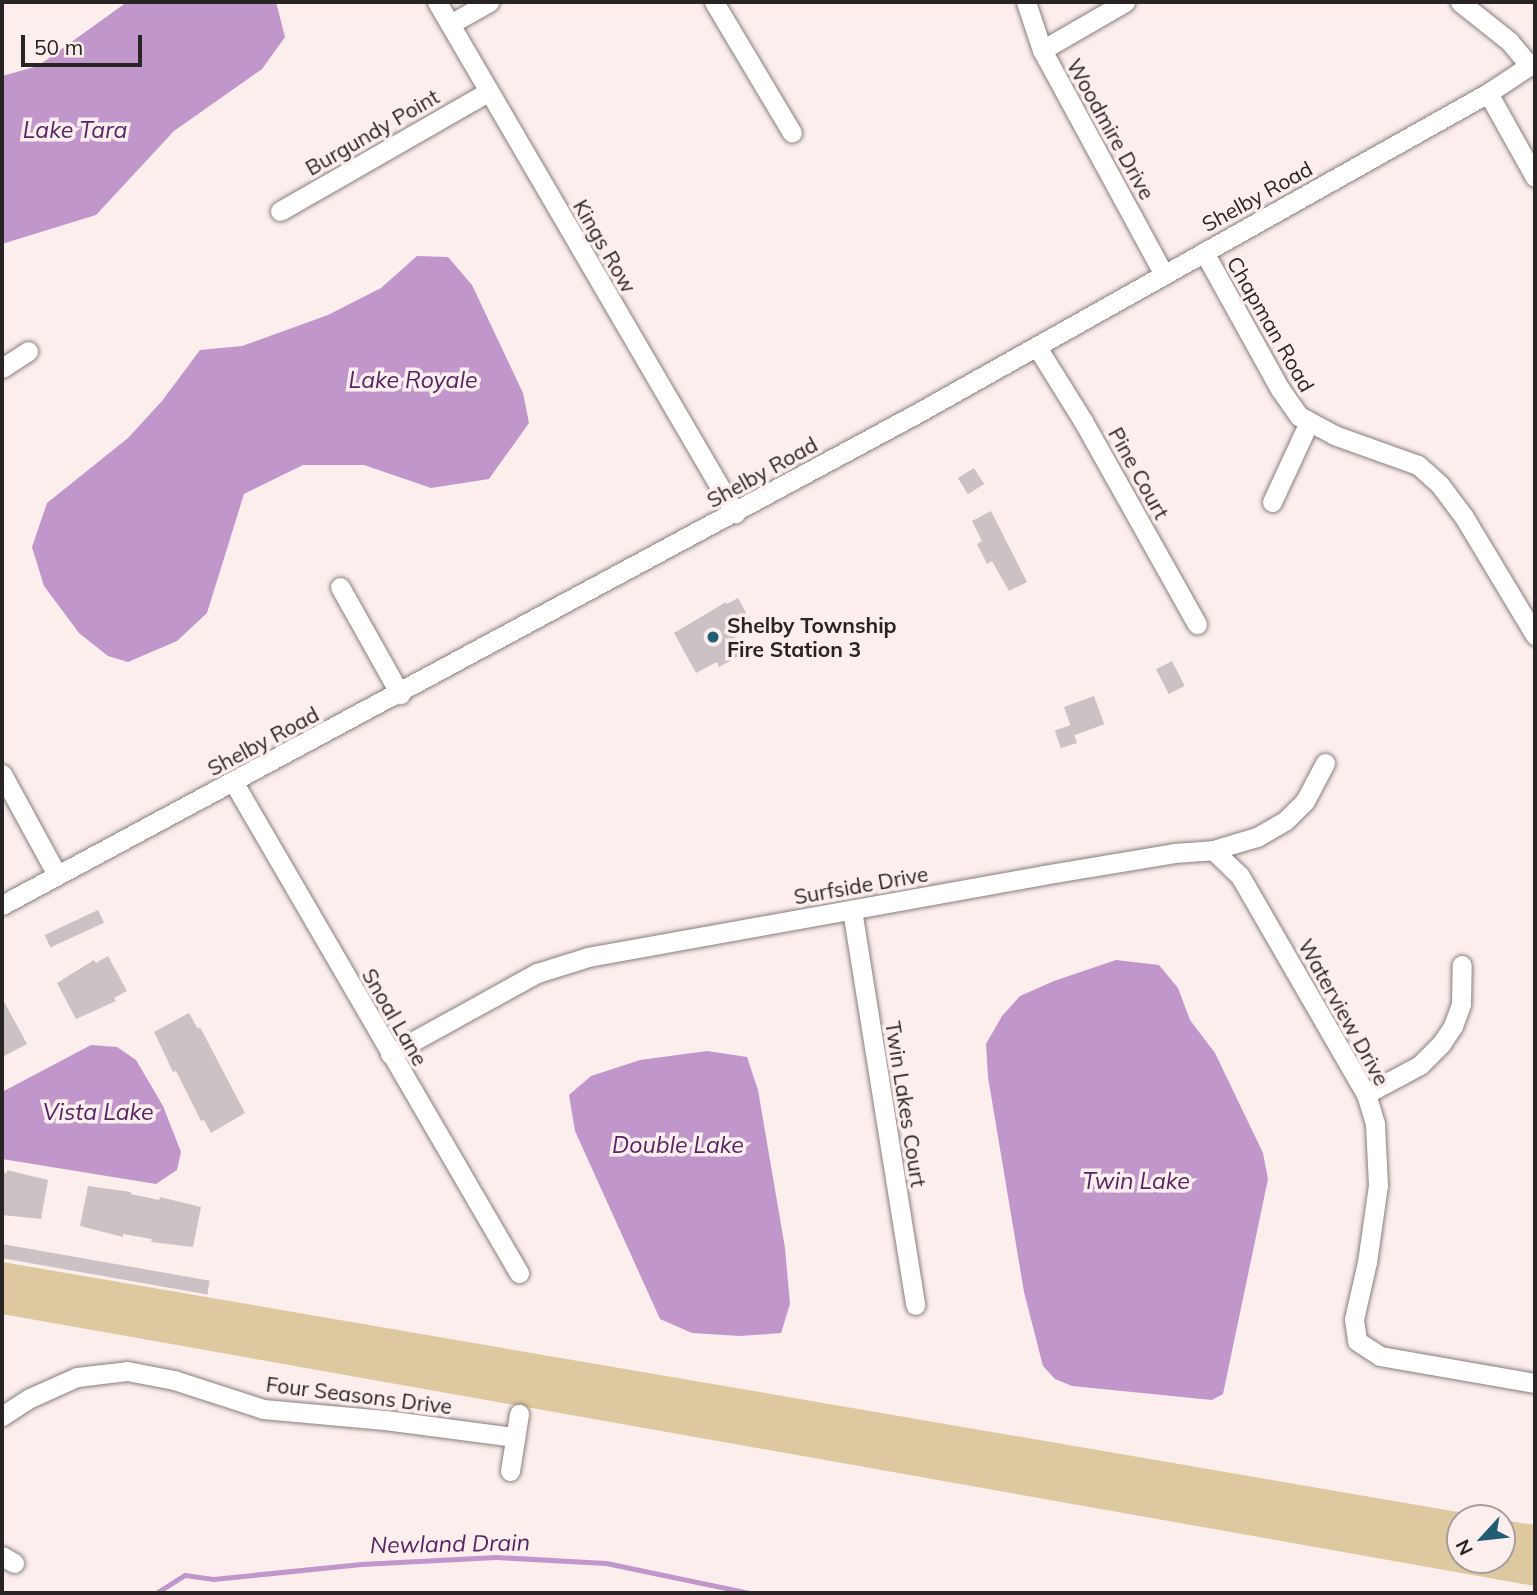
<!DOCTYPE html>
<style>
body{margin:0}
#map{position:relative;width:1537px;height:1595px;overflow:hidden;background:#fbeeed;font-family:Mulish,sans-serif}
div>[style]{position:absolute}
[style*='--x']{left:calc(var(--x)*1px);top:calc(var(--y)*1px);width:calc(var(--w)*1px);rotate:calc(var(--a)*1deg)}
.green>*{inset:0;background:#ddc89f}
.water>*{inset:0;background:#c096cb}
.stream>*{height:5px;margin:-2.5px;padding:0 2.5px;transform-origin:2.5px;border-radius:2.5px;background:#c096cb}
.building>*{inset:0;background:#ccc1c5;transform-origin:0 0}
.roads{filter:drop-shadow(0 0 2px #897e7d) drop-shadow(0 0 2px #897e7d)}
.minor>*{height:19px;margin:-9.5px;padding:0 9.5px;transform-origin:9.5px;border-radius:9.5px;background:#fff}
.dots>*{width:19px;height:19px;translate:-50% -50%;box-sizing:border-box;border:4px solid #fbeeed;border-radius:50%}
span{translate:-50% -50%;white-space:nowrap;text-align:center;line-height:1.15;-webkit-text-stroke:7px #fbeeed;paint-order:stroke}
.street-label{font-size:21px;color:#292424}
.poi-label{font-size:21px;color:#292424;font-weight:700}
.left{translate:0 -50%;text-align:left}
.water-label{font-size:23px;color:#572363;font-style:italic}
.frame{position:absolute;inset:0;border:4px solid #292424;pointer-events:none}
.north{position:absolute;left:1446px;top:1504px;width:70px;height:70px;box-sizing:border-box;background:#fbeeed;border:2px solid #a79d9d;border-radius:50%;rotate:243deg;font-size:19px;font-weight:700;line-height:28px;text-align:center;color:#292424}
.north::after{content:'';display:block;margin:auto;width:24px;height:32px;background:#205e74;clip-path:polygon(50% 0,100% 100%,50% 72%,0 100%)}
.scale{position:absolute;left:21px;top:35px;width:121px;height:32px;box-sizing:border-box;border:4px solid #292424;border-top:0;padding-left:9px;font-size:21px;line-height:24px;white-space:nowrap;color:#292424;-webkit-text-stroke:5px #fbeeed;paint-order:stroke}
</style>
<div id="map">
<div class="green">
<i style="clip-path:polygon(2px 1262px,1493px 1518px,1460px 1518px,1460px 1560px,1502px 1560px,1502px 1520px,1535px 1525px,1535px 1586px,2px 1314px)"></i>
</div>
<div class="water">
<i style="clip-path:polygon(127px 2px,276px 2px,285px 37px,262px 69px,174px 131px,96px 215px,2px 244px,2px 76px,38px 66px)"></i>
<i style="clip-path:polygon(417px 256px,448px 257px,472px 285px,523px 393px,529px 423px,489px 479px,431px 488px,364px 465px,303px 465px,244px 494px,207px 613px,177px 641px,128px 662px,108px 656px,79px 633px,44px 586px,32px 547px,47px 503px,128px 438px,162px 401px,200px 350px,242px 346px,328px 315px,381px 288px)"></i>
<i style="clip-path:polygon(1116px 960px,1159px 965px,1178px 988px,1190px 1020px,1215px 1053px,1263px 1153px,1268px 1179px,1223px 1394px,1212px 1400px,1072px 1386px,1055px 1379px,1043px 1366px,1024px 1292px,988px 1077px,986px 1044px,1002px 1016px,1020px 996px,1054px 981px)"></i>
<i style="clip-path:polygon(91px 1045px,117px 1047px,136px 1060px,163px 1106px,181px 1152px,177px 1170px,156px 1184px,2px 1159px,2px 1092px)"></i>
<i style="clip-path:polygon(707px 1051px,747px 1057px,758px 1090px,785px 1248px,790px 1304px,781px 1333px,740px 1336px,692px 1333px,660px 1319px,575px 1131px,569px 1095px,591px 1076px,640px 1060px)"></i>
</div>
<div class="stream">
<i style="--x:156;--y:1593;--w:34;--a:-32"></i>
<i style="--x:185;--y:1575;--w:28;--a:8"></i>
<i style="--x:213;--y:1579;--w:149;--a:-5.8"></i>
<i style="--x:361;--y:1564;--w:135;--a:-3"></i>
<i style="--x:496;--y:1557;--w:110;--a:3.1"></i>
<i style="--x:606;--y:1563;--w:146;--a:11.8"></i>
</div>
<div class="building">
<i style="left:974px;top:468px;width:19px;height:19px;rotate:58deg"></i>
<i style="clip-path:polygon(991px 511px,1027px 582px,1009px 591px,992px 561px,987px 564px,977px 544px,982px 541px,972px 521px)"></i>
<i style="clip-path:polygon(738px 598px,754px 627px,734px 638px,743px 654px,719px 667px,717px 662px,696px 673px,674px 633px,726px 602px,727px 604px)"></i>
<i style="left:1172px;top:661px;width:28px;height:18px;rotate:63deg"></i>
<i style="left:1094px;top:696px;width:30px;height:32px;rotate:70deg"></i>
<i style="left:1071px;top:725px;width:19px;height:17px;rotate:72deg"></i>
<i style="left:98px;top:910px;width:14px;height:59px;rotate:65deg"></i>
<i style="clip-path:polygon(108px 956px,127px 991px,114px 998px,116px 1001px,76px 1019px,57px 983px,94px 960px,96px 963px)"></i>
<i style="clip-path:polygon(2px 998px,27px 1044px,2px 1057px)"></i>
<i style="clip-path:polygon(189px 1013px,198px 1029px,200px 1027px,245px 1113px,211px 1133px,204px 1120px,201px 1121px,176px 1071px,173px 1072px,154px 1032px)"></i>
<i style="clip-path:polygon(7px 1170px,48px 1180px,41px 1219px,2px 1215px,2px 1172px,7px 1173px)"></i>
<i style="clip-path:polygon(88px 1186px,131px 1192px,131px 1194px,159px 1200px,160px 1197px,201px 1207px,193px 1247px,151px 1242px,152px 1239px,123px 1234px,123px 1237px,80px 1226px)"></i>
<i style="left:2px;top:1244px;width:211px;height:14px;rotate:10deg"></i>
</div>
<div class="roads">
<div class="minor">
<i style="--x:437;--y:2;--w:592;--a:59.75"></i>
<i style="--x:714;--y:2;--w:152;--a:59.2"></i>
<i style="--x:1026;--y:2;--w:51;--a:71.6"></i>
<i style="--x:1042;--y:50;--w:256;--a:61.5"></i>
<i style="--x:1460;--y:2;--w:63;--a:38.5"></i>
<i style="--x:1509;--y:41;--w:33;--a:50"></i>
<i style="--x:450;--y:24;--w:45;--a:-29.4"></i>
<i style="--x:1042;--y:50;--w:96;--a:-30"></i>
<i style="--x:1488;--y:93;--w:96;--a:60.8"></i>
<i style="--x:280;--y:211;--w:240;--a:-29.8"></i>
<i style="--x:1204;--y:252;--w:157;--a:61"></i>
<i style="--x:1280;--y:389;--w:33;--a:55"></i>
<i style="--x:1299;--y:416;--w:40;--a:28"></i>
<i style="--x:1334;--y:435;--w:89;--a:19.7"></i>
<i style="--x:1418;--y:465;--w:30;--a:42"></i>
<i style="--x:1440;--y:485;--w:40;--a:53"></i>
<i style="--x:1464;--y:517;--w:138;--a:59"></i>
<i style="--x:1037;--y:347;--w:87;--a:58.1"></i>
<i style="--x:1083;--y:421;--w:233;--a:60.7"></i>
<i style="--x:2;--y:368;--w:31;--a:-33"></i>
<i style="--x:1272;--y:502;--w:86;--a:-65.2"></i>
<i style="--x:340;--y:587;--w:123;--a:60.7"></i>
<i style="--x:2;--y:774;--w:115;--a:61.4"></i>
<i style="--x:234;--y:783;--w:567;--a:59.82"></i>
<i style="--x:1213;--y:850;--w:37;--a:44"></i>
<i style="--x:1240;--y:876;--w:252;--a:60"></i>
<i style="--x:1366;--y:1094;--w:31;--a:73"></i>
<i style="--x:1375;--y:1124;--w:61;--a:87.2"></i>
<i style="--x:1378;--y:1185;--w:78;--a:98.1"></i>
<i style="--x:1367;--y:1262;--w:58;--a:102.8"></i>
<i style="--x:1354;--y:1319;--w:22;--a:82"></i>
<i style="--x:1357;--y:1341;--w:27;--a:33"></i>
<i style="--x:1380;--y:1356;--w:157;--a:9.9"></i>
<i style="--x:2;--y:905;--w:1035;--a:-28.25"></i>
<i style="--x:914;--y:415;--w:658;--a:-29.29"></i>
<i style="--x:1488;--y:93;--w:56;--a:-33.4"></i>
<i style="--x:852;--y:910;--w:400;--a:80.9"></i>
<i style="--x:390;--y:1054;--w:168;--a:-28.9"></i>
<i style="--x:537;--y:973;--w:53;--a:-17.4"></i>
<i style="--x:588;--y:957;--w:462;--a:-10.2"></i>
<i style="--x:1043;--y:875;--w:133;--a:-9.5"></i>
<i style="--x:1174;--y:853;--w:39;--a:-4"></i>
<i style="--x:1213;--y:850;--w:46;--a:-16.5"></i>
<i style="--x:1257;--y:837;--w:32;--a:-30"></i>
<i style="--x:1285;--y:821;--w:28;--a:-45"></i>
<i style="--x:1305;--y:801;--w:43;--a:-62.2"></i>
<i style="--x:1366;--y:1094;--w:61;--a:-28.2"></i>
<i style="--x:1420;--y:1065;--w:30;--a:-45"></i>
<i style="--x:1441;--y:1044;--w:22;--a:-56"></i>
<i style="--x:1453;--y:1026;--w:23;--a:-70"></i>
<i style="--x:1461;--y:1004;--w:39;--a:-89"></i>
<i style="--x:2;--y:1416;--w:33;--a:-33"></i>
<i style="--x:30;--y:1398;--w:51;--a:-24.1"></i>
<i style="--x:77;--y:1377;--w:50;--a:-6.8"></i>
<i style="--x:127;--y:1371;--w:48;--a:10.8"></i>
<i style="--x:174;--y:1380;--w:94;--a:18"></i>
<i style="--x:263;--y:1409;--w:122;--a:5.2"></i>
<i style="--x:385;--y:1420;--w:131;--a:7.5"></i>
<i style="--x:510;--y:1471;--w:58;--a:-81"></i>
<i style="--x:2;--y:1556;--w:14;--a:30"></i>
</div>
</div>
<div class="dots">
<i style="left:713px;top:637px;background:#205e74"></i>
</div>
<div class="street-label">
<span style="left:1111px;top:129px;rotate:61deg">Woodmire Drive</span>
<span style="left:372px;top:132px;rotate:-30deg">Burgundy Point</span>
<span style="left:1257px;top:196px;rotate:-29deg">Shelby Road</span>
<span style="left:605px;top:246px;rotate:60deg">Kings Row</span>
<span style="left:1271px;top:324px;rotate:60deg">Chapman Road</span>
<span style="left:762px;top:472px;rotate:-29deg">Shelby Road</span>
<span style="left:1139px;top:473px;rotate:61deg">Pine Court</span>
<span style="left:263px;top:741px;rotate:-28deg">Shelby Road</span>
<span style="left:861px;top:885px;rotate:-10deg">Surfside Drive</span>
<span style="left:1344px;top:1012px;rotate:61deg">Waterview Drive</span>
<span style="left:395px;top:1017px;rotate:60deg">Snoal Lane</span>
<span style="left:906px;top:1104px;rotate:81deg">Twin Lakes Court</span>
<span style="left:359px;top:1395px;rotate:7deg">Four Seasons Drive</span>
</div>
<div class="poi-label">
<span class="left" style="left:727px;top:637px">Shelby Township<br>Fire Station 3</span>
</div>
<div class="water-label">
<span style="left:75px;top:130px">Lake Tara</span>
<span style="left:413px;top:380px">Lake Royale</span>
<span style="left:98px;top:1112px">Vista Lake</span>
<span style="left:678px;top:1145px">Double Lake</span>
<span style="left:1136px;top:1181px">Twin Lake</span>
<span style="left:450px;top:1544px;rotate:-1deg">Newland Drain</span>
</div>
<div class="frame"></div>
<div class="north">N</div>
<div class="scale">50 m</div>
</div>
